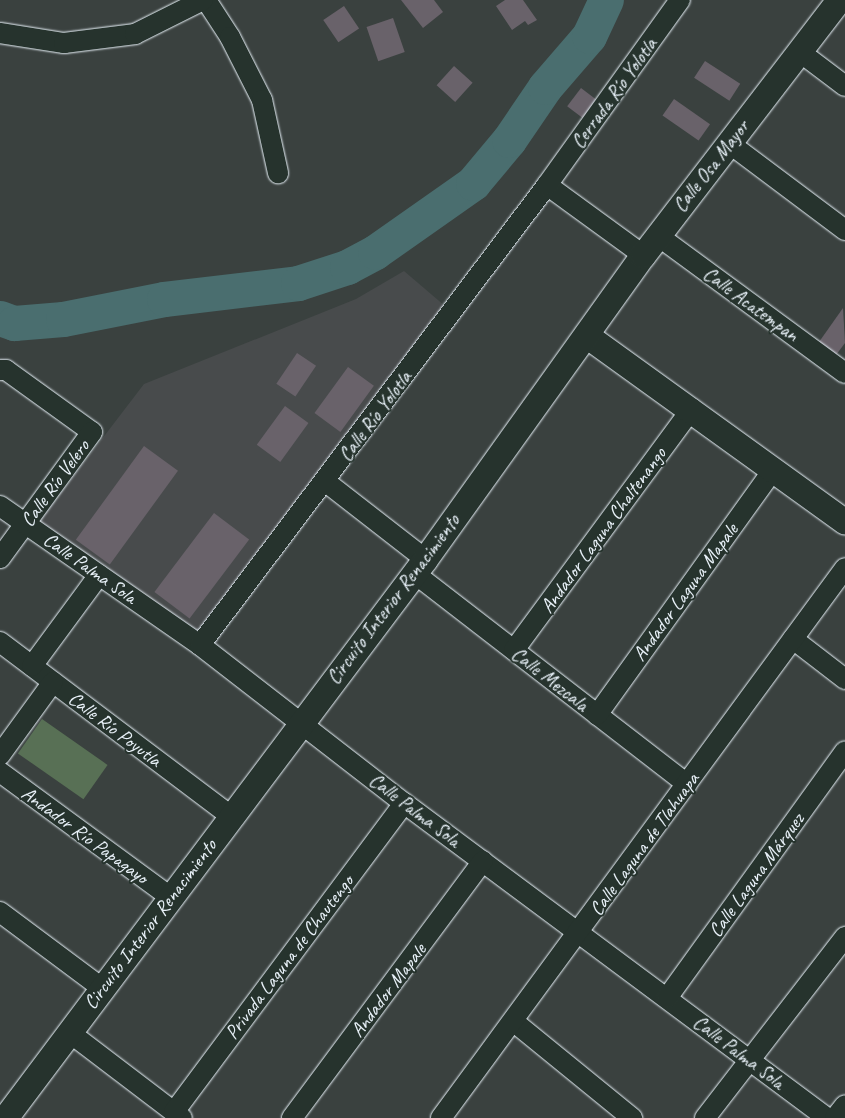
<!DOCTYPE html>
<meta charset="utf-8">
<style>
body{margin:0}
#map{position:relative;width:845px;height:1118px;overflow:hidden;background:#3a413f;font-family:Caveat,sans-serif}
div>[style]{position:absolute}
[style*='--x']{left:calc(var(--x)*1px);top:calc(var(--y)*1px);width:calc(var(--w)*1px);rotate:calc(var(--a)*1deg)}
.built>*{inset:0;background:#484b4c}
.green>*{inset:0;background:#587055;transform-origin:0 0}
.river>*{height:35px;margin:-17.5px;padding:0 17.5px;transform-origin:17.5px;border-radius:17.5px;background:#4a6e6f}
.building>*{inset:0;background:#69626a;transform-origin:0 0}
.roads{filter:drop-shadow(0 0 1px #e8f1f8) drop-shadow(0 0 1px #e8f1f8)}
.minor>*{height:20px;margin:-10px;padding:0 10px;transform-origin:10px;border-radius:10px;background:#26332d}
.major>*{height:25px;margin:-12.5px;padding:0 12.5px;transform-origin:12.5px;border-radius:12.5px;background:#26332d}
span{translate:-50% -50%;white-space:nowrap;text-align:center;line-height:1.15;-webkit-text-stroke:4px #26332d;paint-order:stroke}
.street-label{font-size:20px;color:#e8f1f8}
</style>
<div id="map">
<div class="built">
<i style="clip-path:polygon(404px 271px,445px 306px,197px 638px,37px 524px,144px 384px,356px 299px)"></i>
</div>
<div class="green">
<i style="left:42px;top:719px;width:80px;height:42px;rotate:35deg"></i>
</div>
<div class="river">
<i style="--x:0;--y:318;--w:15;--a:20"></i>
<i style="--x:14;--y:323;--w:49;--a:-4.7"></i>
<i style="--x:63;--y:319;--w:103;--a:-11.2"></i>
<i style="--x:164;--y:299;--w:135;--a:-6.8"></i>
<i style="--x:298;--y:283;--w:52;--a:-18.1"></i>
<i style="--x:347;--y:267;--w:32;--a:-28"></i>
<i style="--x:375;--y:252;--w:120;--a:-35.1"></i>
<i style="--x:473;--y:183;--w:56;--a:-50.1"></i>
<i style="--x:509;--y:140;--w:64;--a:-55.8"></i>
<i style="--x:545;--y:87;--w:67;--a:-49.2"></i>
<i style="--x:589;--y:36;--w:40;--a:-65"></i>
</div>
<div class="building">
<i style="clip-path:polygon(401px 0,434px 0,443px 12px,423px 28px)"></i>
<i style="clip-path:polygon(505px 0,523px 0,537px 20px,528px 25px,525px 21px,512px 30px,496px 6px)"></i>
<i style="left:344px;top:6px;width:27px;height:25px;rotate:56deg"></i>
<i style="left:393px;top:18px;width:36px;height:28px;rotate:71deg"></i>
<i style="left:705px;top:61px;width:42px;height:20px;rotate:33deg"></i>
<i style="left:454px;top:66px;width:25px;height:26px;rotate:42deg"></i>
<i style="left:581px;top:88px;width:21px;height:23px;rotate:37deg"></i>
<i style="left:674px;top:99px;width:44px;height:20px;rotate:35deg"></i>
<i style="clip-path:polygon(843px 308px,845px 343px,836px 355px,819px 342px)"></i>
<i style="left:297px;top:353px;width:23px;height:37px;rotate:34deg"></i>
<i style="left:348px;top:367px;width:32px;height:57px;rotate:36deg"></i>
<i style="left:285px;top:406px;width:29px;height:48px;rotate:36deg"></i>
<i style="left:144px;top:446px;width:42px;height:116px;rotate:36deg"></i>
<i style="left:214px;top:513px;width:44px;height:99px;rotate:37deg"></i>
</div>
<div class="roads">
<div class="minor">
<i style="--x:206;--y:0;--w:44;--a:57"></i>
<i style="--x:230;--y:37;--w:71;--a:63.1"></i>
<i style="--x:262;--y:100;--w:75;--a:77.6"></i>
<i style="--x:0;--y:33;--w:65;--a:8.9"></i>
<i style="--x:64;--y:43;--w:72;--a:-7.2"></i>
<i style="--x:135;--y:34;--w:76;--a:-26.6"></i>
<i style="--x:800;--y:52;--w:56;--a:37.1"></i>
<i style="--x:729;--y:143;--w:145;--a:36.9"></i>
<i style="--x:547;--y:185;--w:119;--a:36.1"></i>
<i style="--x:657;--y:235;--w:233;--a:36.3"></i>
<i style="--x:0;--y:370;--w:6;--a:0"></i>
<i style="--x:6;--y:370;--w:106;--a:35.8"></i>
<i style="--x:92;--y:432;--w:156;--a:126.1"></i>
<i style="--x:326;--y:482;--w:125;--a:37.9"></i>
<i style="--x:0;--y:506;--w:244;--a:34.8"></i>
<i style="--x:200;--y:645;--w:258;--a:37.8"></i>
<i style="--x:404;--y:803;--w:527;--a:36.67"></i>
<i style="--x:414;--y:573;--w:345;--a:37.7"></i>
<i style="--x:793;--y:639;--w:66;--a:37.6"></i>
<i style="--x:0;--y:642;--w:289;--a:37"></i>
<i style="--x:200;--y:645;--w:576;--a:-52.97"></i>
<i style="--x:547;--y:185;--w:228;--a:-54.3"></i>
<i style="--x:514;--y:650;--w:300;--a:-53.6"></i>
<i style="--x:32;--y:666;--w:113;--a:-53.6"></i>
<i style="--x:597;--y:715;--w:302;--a:-54.3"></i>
<i style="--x:0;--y:755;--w:90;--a:-54"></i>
<i style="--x:0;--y:772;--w:211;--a:36.3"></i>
<i style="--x:0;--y:912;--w:127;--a:36.7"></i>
<i style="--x:667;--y:998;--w:304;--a:-54.2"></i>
<i style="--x:513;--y:1021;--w:154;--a:39.2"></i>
<i style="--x:69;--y:1032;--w:142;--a:37.3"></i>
<i style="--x:174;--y:1112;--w:385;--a:-53.3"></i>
<i style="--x:292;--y:1118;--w:320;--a:-53.4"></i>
<i style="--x:441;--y:1118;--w:682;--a:-53.7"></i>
<i style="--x:705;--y:1118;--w:229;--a:-52.3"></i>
<i style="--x:835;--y:1118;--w:16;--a:-52"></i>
</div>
<div class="major">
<i style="--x:586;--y:335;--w:319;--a:35.8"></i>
<i style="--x:5;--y:1118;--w:699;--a:-53.08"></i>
<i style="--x:425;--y:559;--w:374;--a:-54.4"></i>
<i style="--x:643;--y:255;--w:322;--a:-52.5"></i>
</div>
</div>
<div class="street-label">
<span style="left:614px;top:93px;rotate:-54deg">Cerrada Río Yolotla</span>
<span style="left:711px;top:166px;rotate:-52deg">Calle Osa Mayor</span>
<span style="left:751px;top:304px;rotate:36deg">Calle Acatempan</span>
<span style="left:375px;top:416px;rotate:-53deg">Calle Río Yolotla</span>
<span style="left:55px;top:483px;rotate:-54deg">Calle Río Velero</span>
<span style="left:603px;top:530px;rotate:-54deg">Andador Laguna Chaltenango</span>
<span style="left:90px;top:568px;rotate:35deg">Calle Palma Sola</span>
<span style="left:685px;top:592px;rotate:-54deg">Andador Laguna Mapale</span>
<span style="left:393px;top:599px;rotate:-53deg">Circuito Interior Renacimiento</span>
<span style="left:550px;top:679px;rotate:38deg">Calle Mezcala</span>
<span style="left:115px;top:729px;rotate:37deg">Calle Río Poyutla</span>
<span style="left:415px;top:810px;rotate:37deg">Calle Palma Sola</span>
<span style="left:85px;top:835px;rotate:36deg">Andador Río Papagayo</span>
<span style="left:644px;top:844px;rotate:-54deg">Calle Laguna de Tlahuapa</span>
<span style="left:756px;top:875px;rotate:-54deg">Calle Laguna Márquez</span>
<span style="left:150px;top:924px;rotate:-53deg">Circuito Interior Renacimiento</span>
<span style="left:289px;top:957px;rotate:-53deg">Privada Laguna de Chautengo</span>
<span style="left:388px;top:990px;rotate:-53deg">Andador Mapale</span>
<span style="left:739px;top:1052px;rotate:37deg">Calle Palma Sola</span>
</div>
</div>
